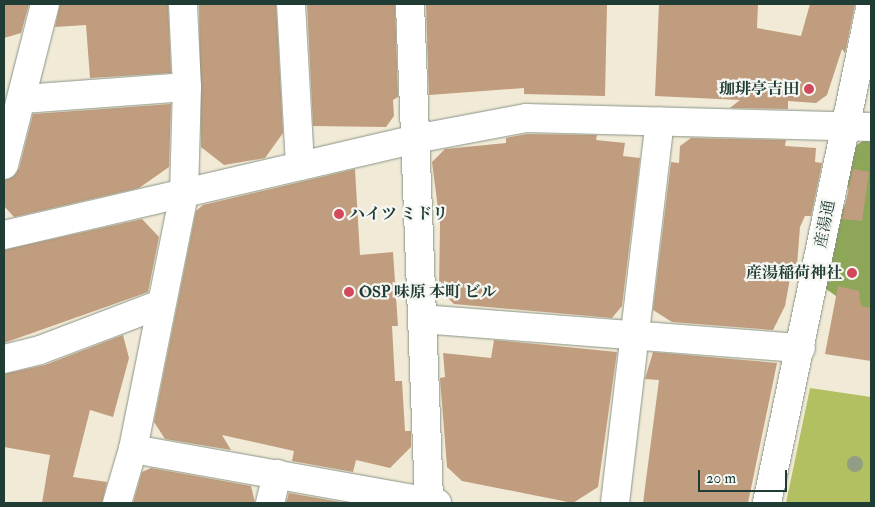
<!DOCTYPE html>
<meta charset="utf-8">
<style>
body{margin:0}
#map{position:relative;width:875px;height:507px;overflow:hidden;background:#f1ead7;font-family:"IM FELL Double Pica","Noto Serif JP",serif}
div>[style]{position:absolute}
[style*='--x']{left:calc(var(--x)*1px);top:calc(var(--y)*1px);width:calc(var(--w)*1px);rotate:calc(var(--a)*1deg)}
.green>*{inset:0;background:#b2c062}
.forest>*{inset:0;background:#8da658}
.building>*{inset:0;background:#c09d7e}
.roads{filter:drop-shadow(0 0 1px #889486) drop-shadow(0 0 1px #889486)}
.minor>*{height:28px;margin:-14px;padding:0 14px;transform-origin:14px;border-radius:14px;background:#fff}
.trees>*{width:16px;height:16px;margin:-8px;border-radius:50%;background:#929d84}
.dots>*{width:14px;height:14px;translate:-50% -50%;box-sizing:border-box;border:2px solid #f6f6f2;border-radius:50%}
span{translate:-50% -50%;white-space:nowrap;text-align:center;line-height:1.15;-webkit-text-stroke:4.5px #f6f6f2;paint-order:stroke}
.poi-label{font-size:16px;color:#1f3d34;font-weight:700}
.right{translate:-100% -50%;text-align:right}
.left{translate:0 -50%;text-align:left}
.street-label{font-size:16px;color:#1f3d34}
.frame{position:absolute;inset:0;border:5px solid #1f3d34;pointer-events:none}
.scale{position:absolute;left:698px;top:470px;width:89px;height:22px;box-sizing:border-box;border:2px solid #1f3d34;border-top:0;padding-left:6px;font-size:15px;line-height:18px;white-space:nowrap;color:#1f3d34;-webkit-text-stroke:4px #f6f6f2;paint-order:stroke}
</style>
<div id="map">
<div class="green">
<i style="clip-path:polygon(810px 388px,871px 397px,871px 503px,786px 503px)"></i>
</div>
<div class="forest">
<i style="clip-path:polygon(871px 136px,871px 321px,822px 286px,821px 244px,850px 197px,846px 174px,850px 149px)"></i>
</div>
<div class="building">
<i style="clip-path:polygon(4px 4px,29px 4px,21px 33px,4px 38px)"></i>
<i style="clip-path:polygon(60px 4px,168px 4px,171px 73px,90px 78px,86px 25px,55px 27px)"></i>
<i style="clip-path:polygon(199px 4px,276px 4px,283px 133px,265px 158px,224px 165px,201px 147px)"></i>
<i style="clip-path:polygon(307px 4px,395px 4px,398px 97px,393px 100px,394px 116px,386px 127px,313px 126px)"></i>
<i style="clip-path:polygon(426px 4px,607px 4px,605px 96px,524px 94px,524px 88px,429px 95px)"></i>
<i style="clip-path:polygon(659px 4px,758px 4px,757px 28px,801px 36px,810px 4px,855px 4px,845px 53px,842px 49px,827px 95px,816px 103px,788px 101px,788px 109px,730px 108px,740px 100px,655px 96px)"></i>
<i style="clip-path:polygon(171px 104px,169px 167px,139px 188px,14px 217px,4px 206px,4px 180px,19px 169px,33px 114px)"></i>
<i style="clip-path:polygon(527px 134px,597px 135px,596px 140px,625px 143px,623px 156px,640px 158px,622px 306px,612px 318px,454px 304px,439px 289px,440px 224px,432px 162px,445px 149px,506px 143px,506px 138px)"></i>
<i style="clip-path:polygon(691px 138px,786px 140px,785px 146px,816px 148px,815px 162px,822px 163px,811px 216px,805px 216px,800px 227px,796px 278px,790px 278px,785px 306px,773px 330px,672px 322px,653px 310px,671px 162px,679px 163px,680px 146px)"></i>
<i style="clip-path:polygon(355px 169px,360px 255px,393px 252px,398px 326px,392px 326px,395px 381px,402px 381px,405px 431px,411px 431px,411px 447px,390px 468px,356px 460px,353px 472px,292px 461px,294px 451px,222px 435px,231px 450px,165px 439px,154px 422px,196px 211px,203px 205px)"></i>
<i style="clip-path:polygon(853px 169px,869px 172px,862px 221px,842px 219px)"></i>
<i style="clip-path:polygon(142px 219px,159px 237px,148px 292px,4px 343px,4px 250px)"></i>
<i style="clip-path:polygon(838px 286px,859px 291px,861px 306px,871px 308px,871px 361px,825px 354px)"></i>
<i style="clip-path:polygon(123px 335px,129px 358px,113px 417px,90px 410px,73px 477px,107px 482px,102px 503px,42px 503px,50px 455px,4px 447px,4px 374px,45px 365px)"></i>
<i style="clip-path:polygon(494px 340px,617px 352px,598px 487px,573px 503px,462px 481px,447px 467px,440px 378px,445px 377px,443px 353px,491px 358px)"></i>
<i style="clip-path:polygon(653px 352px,777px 363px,748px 503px,643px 503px,659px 380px,645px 379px)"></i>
<i style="clip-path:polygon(151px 468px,251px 486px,255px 503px,133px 503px,142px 472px)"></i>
<i style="clip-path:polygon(289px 493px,346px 503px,286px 503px)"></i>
</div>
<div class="roads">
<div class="minor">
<i style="--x:291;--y:4;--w:162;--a:86.8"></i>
<i style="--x:410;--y:4;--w:499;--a:87.8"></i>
<i style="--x:23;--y:99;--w:164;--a:-4.2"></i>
<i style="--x:4;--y:165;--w:166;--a:-75.7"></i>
<i style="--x:4;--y:235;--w:422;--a:-13.1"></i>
<i style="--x:415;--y:139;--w:113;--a:-10.7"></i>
<i style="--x:526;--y:118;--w:345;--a:1.5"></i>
<i style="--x:422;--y:319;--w:380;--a:4.4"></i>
<i style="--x:4;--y:359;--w:37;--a:-14"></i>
<i style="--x:40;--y:350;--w:129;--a:-20.8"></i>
<i style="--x:133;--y:449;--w:309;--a:10.1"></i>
<i style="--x:117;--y:503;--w:56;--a:-73.5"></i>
<i style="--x:133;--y:449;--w:260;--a:-78.7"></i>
<i style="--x:184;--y:194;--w:107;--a:-88.4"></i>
<i style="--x:187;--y:87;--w:83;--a:-92.8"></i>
<i style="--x:270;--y:503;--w:30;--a:-76"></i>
<i style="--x:615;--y:503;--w:384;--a:-83.3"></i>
<i style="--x:767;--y:503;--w:510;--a:-78.23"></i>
</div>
</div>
<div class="trees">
<i style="left:855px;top:464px"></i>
</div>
<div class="dots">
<i style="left:809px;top:89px;background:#d1495b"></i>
<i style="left:339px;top:214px;background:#d1495b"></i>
<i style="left:852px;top:273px;background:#d1495b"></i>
<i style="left:349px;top:292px;background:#d1495b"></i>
</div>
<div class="poi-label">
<span class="right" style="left:799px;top:89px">珈琲亭吉田</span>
<span class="left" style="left:349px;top:214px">ハイツ ミドリ</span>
<span class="right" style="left:842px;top:273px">産湯稲荷神社</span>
<span class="left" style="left:359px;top:292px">OSP 味原 本町 ビル</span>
</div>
<div class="street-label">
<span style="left:825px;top:224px;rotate:-79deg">産湯通</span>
</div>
<div class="frame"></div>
<div class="scale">20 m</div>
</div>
